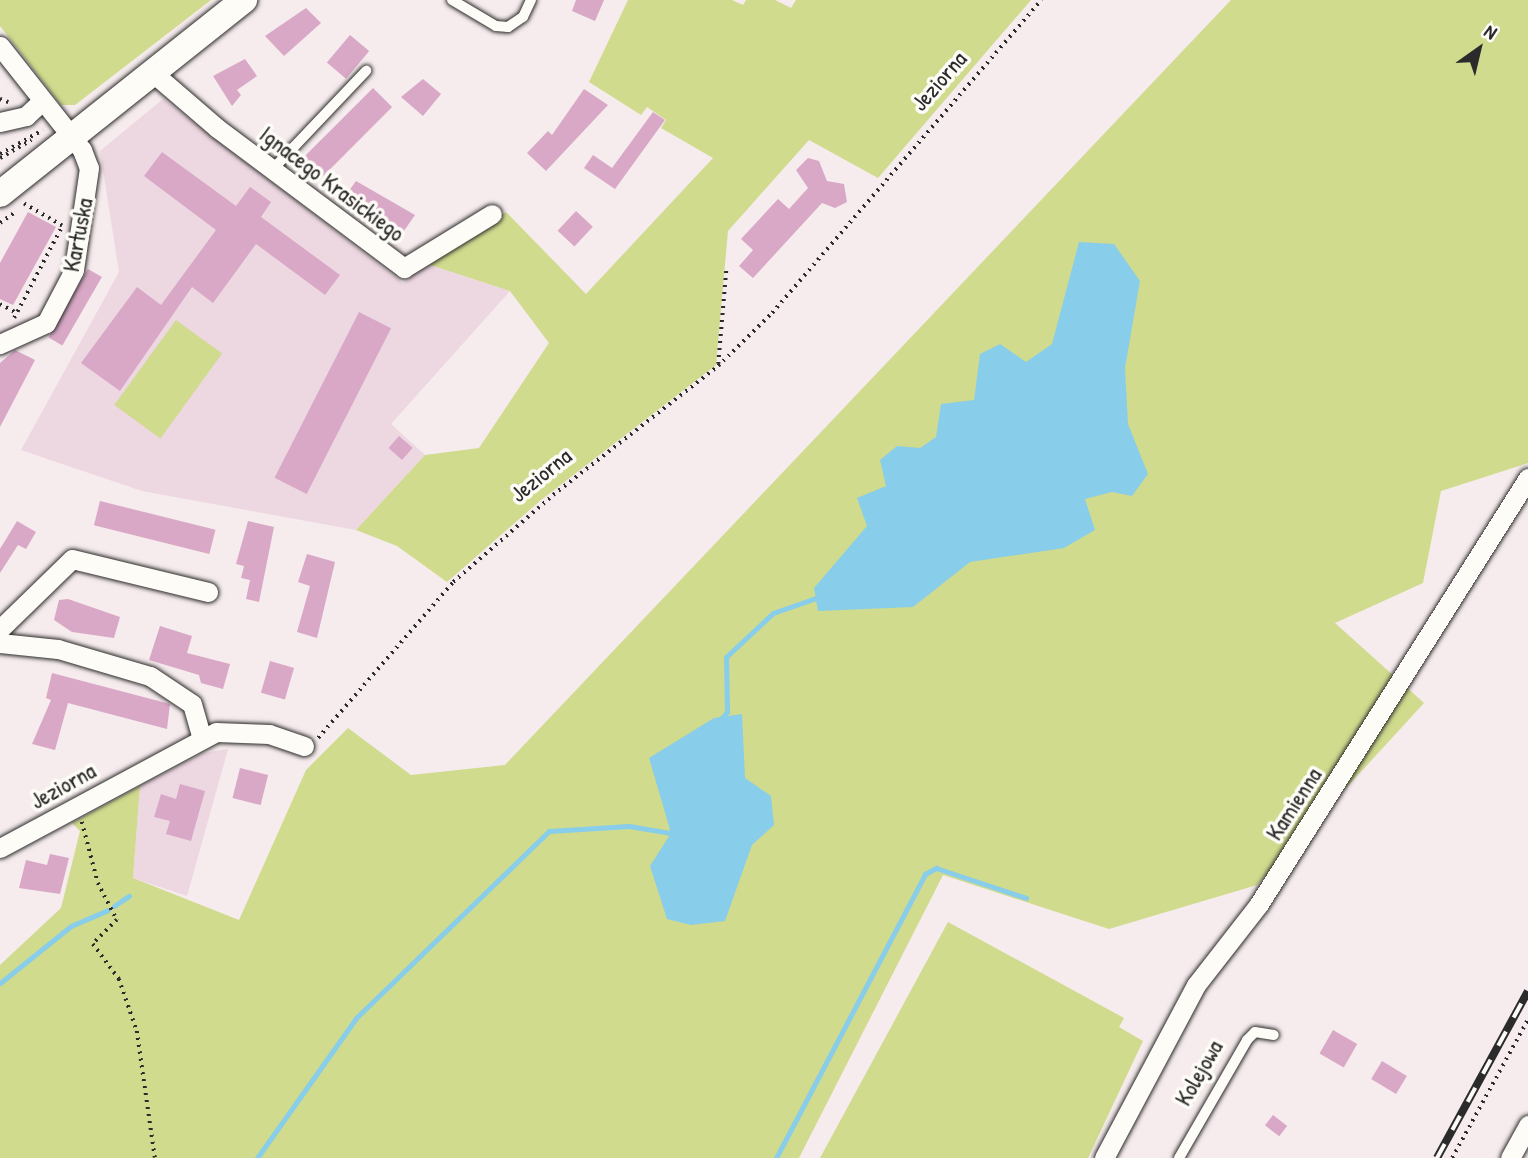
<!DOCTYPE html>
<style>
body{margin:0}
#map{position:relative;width:1528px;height:1158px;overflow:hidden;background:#f6ebed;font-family:"Patrick Hand",sans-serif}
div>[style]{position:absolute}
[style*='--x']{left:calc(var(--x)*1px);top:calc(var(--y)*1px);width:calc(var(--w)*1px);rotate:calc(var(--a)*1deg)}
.built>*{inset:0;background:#edd7e1}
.green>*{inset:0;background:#d0db8e;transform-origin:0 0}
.water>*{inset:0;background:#88cde9}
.stream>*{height:5px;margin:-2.5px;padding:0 2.5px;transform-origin:2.5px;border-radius:2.5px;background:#88cde9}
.building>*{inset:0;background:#d9a8c6;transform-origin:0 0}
.path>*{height:3.5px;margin-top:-1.75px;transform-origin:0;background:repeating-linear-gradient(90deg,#2b2b2b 0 2px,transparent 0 7px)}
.roads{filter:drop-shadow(0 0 2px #2b2b2b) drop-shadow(0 0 2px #2b2b2b)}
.service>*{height:10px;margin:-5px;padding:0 5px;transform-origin:5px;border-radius:5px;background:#fdfcf7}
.minor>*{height:19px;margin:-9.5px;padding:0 9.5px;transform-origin:9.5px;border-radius:9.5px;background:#fdfcf7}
.secondary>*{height:26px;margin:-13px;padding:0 13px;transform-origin:13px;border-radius:13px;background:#fdfcf7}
.rail>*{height:8px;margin-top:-4px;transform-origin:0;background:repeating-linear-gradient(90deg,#fdfcf7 0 16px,#2b2b2b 0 32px);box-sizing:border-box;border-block:2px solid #2b2b2b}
span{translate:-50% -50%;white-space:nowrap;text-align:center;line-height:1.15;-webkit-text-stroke:7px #fdfcf7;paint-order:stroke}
.street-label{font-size:23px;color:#2b2b2b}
.north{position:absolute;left:1444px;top:14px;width:70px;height:70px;-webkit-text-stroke:5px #fdfcf7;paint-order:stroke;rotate:34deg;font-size:19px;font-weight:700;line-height:28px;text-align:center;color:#2b2b2b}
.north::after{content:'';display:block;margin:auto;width:24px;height:32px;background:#2b2b2b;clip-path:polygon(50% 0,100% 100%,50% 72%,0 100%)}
</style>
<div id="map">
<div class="built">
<i style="clip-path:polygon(163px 99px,403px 283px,427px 264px,510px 291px,391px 424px,425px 455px,356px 530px,142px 491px,21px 450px,119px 272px,100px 151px)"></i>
<i style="clip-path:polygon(228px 749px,187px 896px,133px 878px,140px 786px,203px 753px)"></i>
</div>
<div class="green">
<i style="clip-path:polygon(0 0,211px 0,75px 105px,61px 105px,0 26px)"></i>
<i style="clip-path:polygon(628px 0,732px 0,743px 5px,746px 0,775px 0,791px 8px,796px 0,1031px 0,878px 178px,809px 140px,728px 231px,716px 365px,541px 500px,447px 582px,397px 546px,356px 530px,425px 455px,479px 448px,549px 343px,510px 291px,427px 264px,506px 212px,586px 294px,713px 158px,661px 128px,666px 120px,647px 107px,641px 115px,589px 82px)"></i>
<i style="clip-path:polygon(1231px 0,1528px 0,1528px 463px,1441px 491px,1423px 583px,1335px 623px,1424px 703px,1257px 885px,1109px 929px,943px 875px,799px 1158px,0 1158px,0 965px,61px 908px,80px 831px,72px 823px,140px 786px,133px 878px,239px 920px,306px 770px,348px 728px,411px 775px,505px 765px)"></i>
<i style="left:176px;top:320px;width:57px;height:105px;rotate:36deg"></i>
<i style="clip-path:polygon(948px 922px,1124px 1018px,1119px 1027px,1143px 1041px,1088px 1158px,820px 1158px)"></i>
</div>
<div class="water">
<i style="clip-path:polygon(1079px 242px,1114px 244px,1140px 281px,1125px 368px,1128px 424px,1148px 474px,1132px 496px,1112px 492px,1085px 499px,1095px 530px,1064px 548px,970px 562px,913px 607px,818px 611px,814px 588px,867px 526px,857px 498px,886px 486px,880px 460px,897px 446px,920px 448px,936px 437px,941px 404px,974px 400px,980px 354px,1000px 344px,1026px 362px,1052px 344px)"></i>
<i style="clip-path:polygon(742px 714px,745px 778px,771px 796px,774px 825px,752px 845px,725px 921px,691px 925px,667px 919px,650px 866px,671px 833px,649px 758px,714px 718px)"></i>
</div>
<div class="stream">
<i style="--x:720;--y:720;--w:11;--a:-49"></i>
<i style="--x:727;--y:712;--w:55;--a:-91"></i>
<i style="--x:726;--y:657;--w:64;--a:-43.1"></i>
<i style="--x:773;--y:613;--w:46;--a:-19.2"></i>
<i style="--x:114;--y:906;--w:18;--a:-34"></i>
<i style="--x:0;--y:983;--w:91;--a:-38.8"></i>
<i style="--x:71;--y:926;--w:40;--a:-23.4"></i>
<i style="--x:257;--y:1158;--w:171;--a:-54.7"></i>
<i style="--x:356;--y:1018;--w:269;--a:-44.1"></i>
<i style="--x:549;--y:831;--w:80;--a:-3.6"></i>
<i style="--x:629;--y:826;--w:43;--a:9.5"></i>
<i style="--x:671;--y:833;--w:5;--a:-79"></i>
<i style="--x:776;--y:1158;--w:321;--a:-62.3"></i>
<i style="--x:925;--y:874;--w:13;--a:-29"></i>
<i style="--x:936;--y:868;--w:95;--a:18.4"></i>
</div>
<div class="building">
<i style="clip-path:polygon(576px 0,604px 0,595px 21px,572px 11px)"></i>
<i style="clip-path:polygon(306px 8px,321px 23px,284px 56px,265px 36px)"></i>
<i style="left:350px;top:35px;width:25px;height:36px;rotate:40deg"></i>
<i style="clip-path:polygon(245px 59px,257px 76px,237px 90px,241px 95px,232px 106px,213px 76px)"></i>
<i style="clip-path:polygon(423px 79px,441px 94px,423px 116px,401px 97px)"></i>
<i style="left:373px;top:88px;width:27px;height:104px;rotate:45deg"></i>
<i style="clip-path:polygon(584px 89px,608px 105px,546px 171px,527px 153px,548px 131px,552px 135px)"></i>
<i style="clip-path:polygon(653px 112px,665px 120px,615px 189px,584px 168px,593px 155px,612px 168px)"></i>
<i style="clip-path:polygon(162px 152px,236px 206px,250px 187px,271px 202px,261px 217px,340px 275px,325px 295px,256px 244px,213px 303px,192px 287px,120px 391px,81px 363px,137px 287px,161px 305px,216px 230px,144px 176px)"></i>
<i style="clip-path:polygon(808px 158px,819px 161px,827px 181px,844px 184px,847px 202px,835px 208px,822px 203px,753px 278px,739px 266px,753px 250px,741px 239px,778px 199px,789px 209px,808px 188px,796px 170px)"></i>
<i style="clip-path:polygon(356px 181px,415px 215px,401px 235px,346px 195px)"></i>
<i style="left:576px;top:211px;width:23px;height:27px;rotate:43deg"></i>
<i style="clip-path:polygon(28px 212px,56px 227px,13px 305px,0 299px,0 263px)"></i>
<i style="left:88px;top:269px;width:16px;height:79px;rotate:30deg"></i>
<i style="left:359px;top:312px;width:36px;height:186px;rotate:27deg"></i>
<i style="clip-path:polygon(15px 350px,35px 360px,0 427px,0 363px)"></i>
<i style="left:399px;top:436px;width:18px;height:16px;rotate:41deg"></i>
<i style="left:100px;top:501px;width:119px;height:25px;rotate:14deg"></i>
<i style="clip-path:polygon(17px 521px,36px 532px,26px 549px,18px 545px,0 573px,0 549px)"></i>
<i style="clip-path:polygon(248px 521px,274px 527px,259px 602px,246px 599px,250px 580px,241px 578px,244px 566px,236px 564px)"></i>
<i style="clip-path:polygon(307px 554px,335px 562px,317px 638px,297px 632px,310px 586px,298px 582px)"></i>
<i style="clip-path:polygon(68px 599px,120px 617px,114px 638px,72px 632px,54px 620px,59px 600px)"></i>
<i style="clip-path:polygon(160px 626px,192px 636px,187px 653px,230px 664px,223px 689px,201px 683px,199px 675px,149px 660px)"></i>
<i style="left:270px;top:661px;width:25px;height:33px;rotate:16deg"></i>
<i style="clip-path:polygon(52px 673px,170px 704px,167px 729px,68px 703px,55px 750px,32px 744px,51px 700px,46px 698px)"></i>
<i style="left:240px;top:768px;width:29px;height:31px;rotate:14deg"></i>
<i style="clip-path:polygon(180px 784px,205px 791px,191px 841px,166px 834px,170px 821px,154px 817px,161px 794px,176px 799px)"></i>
<i style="clip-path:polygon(50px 854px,69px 858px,60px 894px,19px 888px,26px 860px,47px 865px)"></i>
<i style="left:1333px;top:1030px;width:28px;height:27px;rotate:30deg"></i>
<i style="left:1382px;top:1061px;width:29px;height:21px;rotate:31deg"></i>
<i style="left:1273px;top:1115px;width:18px;height:13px;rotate:38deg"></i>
</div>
<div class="path">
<i style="--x:0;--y:99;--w:9;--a:21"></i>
<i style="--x:0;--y:154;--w:49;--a:-29.2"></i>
<i style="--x:0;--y:158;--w:36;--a:-30"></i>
<i style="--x:0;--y:223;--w:19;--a:-36"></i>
<i style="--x:0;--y:304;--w:17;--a:28"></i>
<i style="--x:14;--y:318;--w:104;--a:-62.4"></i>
<i style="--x:62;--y:226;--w:44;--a:-149.9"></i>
<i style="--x:718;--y:364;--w:94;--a:-85.1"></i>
<i style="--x:318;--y:738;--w:206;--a:-49.1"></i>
<i style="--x:453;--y:582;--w:133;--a:-41"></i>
<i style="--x:553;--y:495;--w:209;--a:-38"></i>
<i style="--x:718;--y:366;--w:76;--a:-44.5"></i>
<i style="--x:772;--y:313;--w:413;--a:-49.3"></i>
<i style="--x:82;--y:822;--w:63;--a:75.3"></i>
<i style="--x:98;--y:883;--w:42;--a:62.8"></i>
<i style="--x:117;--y:920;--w:34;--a:135"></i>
<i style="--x:93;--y:944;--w:44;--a:53.4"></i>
<i style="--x:119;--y:979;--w:55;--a:70.9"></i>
<i style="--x:137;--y:1031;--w:128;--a:81.9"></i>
<i style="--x:1452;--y:1158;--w:158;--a:-61.3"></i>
</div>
<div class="roads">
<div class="service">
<i style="--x:452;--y:0;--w:51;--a:30.6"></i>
<i style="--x:496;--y:26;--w:12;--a:5"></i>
<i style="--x:508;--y:27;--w:18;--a:-34"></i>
<i style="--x:523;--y:17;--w:19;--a:-65"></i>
<i style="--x:272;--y:170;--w:137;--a:-46.5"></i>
<i style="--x:1179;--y:1158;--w:136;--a:-60"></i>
<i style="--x:1247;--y:1040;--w:11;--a:-45"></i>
<i style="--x:1255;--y:1032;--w:19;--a:9"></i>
</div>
<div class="minor">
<i style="--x:0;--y:46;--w:132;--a:51.7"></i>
<i style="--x:82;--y:150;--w:19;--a:69"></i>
<i style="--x:89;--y:168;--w:103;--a:98.4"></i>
<i style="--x:74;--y:270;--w:60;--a:117.8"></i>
<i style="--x:46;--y:323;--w:51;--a:155.5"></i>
<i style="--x:152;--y:72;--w:86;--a:40.7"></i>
<i style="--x:217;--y:128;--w:234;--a:36.8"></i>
<i style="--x:404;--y:268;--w:103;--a:-31.5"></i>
<i style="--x:0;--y:122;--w:27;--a:-13"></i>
<i style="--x:26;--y:116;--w:22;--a:-43"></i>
<i style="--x:0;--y:629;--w:100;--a:-44.2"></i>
<i style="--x:72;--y:559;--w:140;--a:13.6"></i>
<i style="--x:0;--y:643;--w:58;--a:5.9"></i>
<i style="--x:58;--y:649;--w:96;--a:16.4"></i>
<i style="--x:150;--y:676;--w:50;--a:33.7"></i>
<i style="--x:192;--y:704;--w:35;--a:74"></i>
<i style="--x:0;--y:848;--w:245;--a:-28.2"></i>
<i style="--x:216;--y:732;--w:53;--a:2.2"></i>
<i style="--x:269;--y:734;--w:37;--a:19"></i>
<i style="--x:1104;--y:1158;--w:196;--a:-62"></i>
<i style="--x:1196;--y:985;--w:103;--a:-52.1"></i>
<i style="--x:1259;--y:904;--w:504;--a:-57.73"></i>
<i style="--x:1510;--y:1158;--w:38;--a:-61"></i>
</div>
<div class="secondary">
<i style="--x:0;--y:194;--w:312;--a:-38.5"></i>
</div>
</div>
<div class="rail">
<i style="--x:1437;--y:1158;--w:190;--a:-61.4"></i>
</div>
<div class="street-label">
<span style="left:939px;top:81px;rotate:-49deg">Jeziorna</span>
<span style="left:332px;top:184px;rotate:37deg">Ignacego Krasickiego</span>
<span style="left:78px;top:235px;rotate:-79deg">Kartuska</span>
<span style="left:541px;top:475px;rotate:-39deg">Jeziorna</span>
<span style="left:63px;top:786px;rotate:-29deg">Jeziorna</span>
<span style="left:1294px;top:804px;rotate:-57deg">Kamienna</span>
<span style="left:1199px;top:1073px;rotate:-60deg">Kolejowa</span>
</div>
<div class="north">N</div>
</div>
